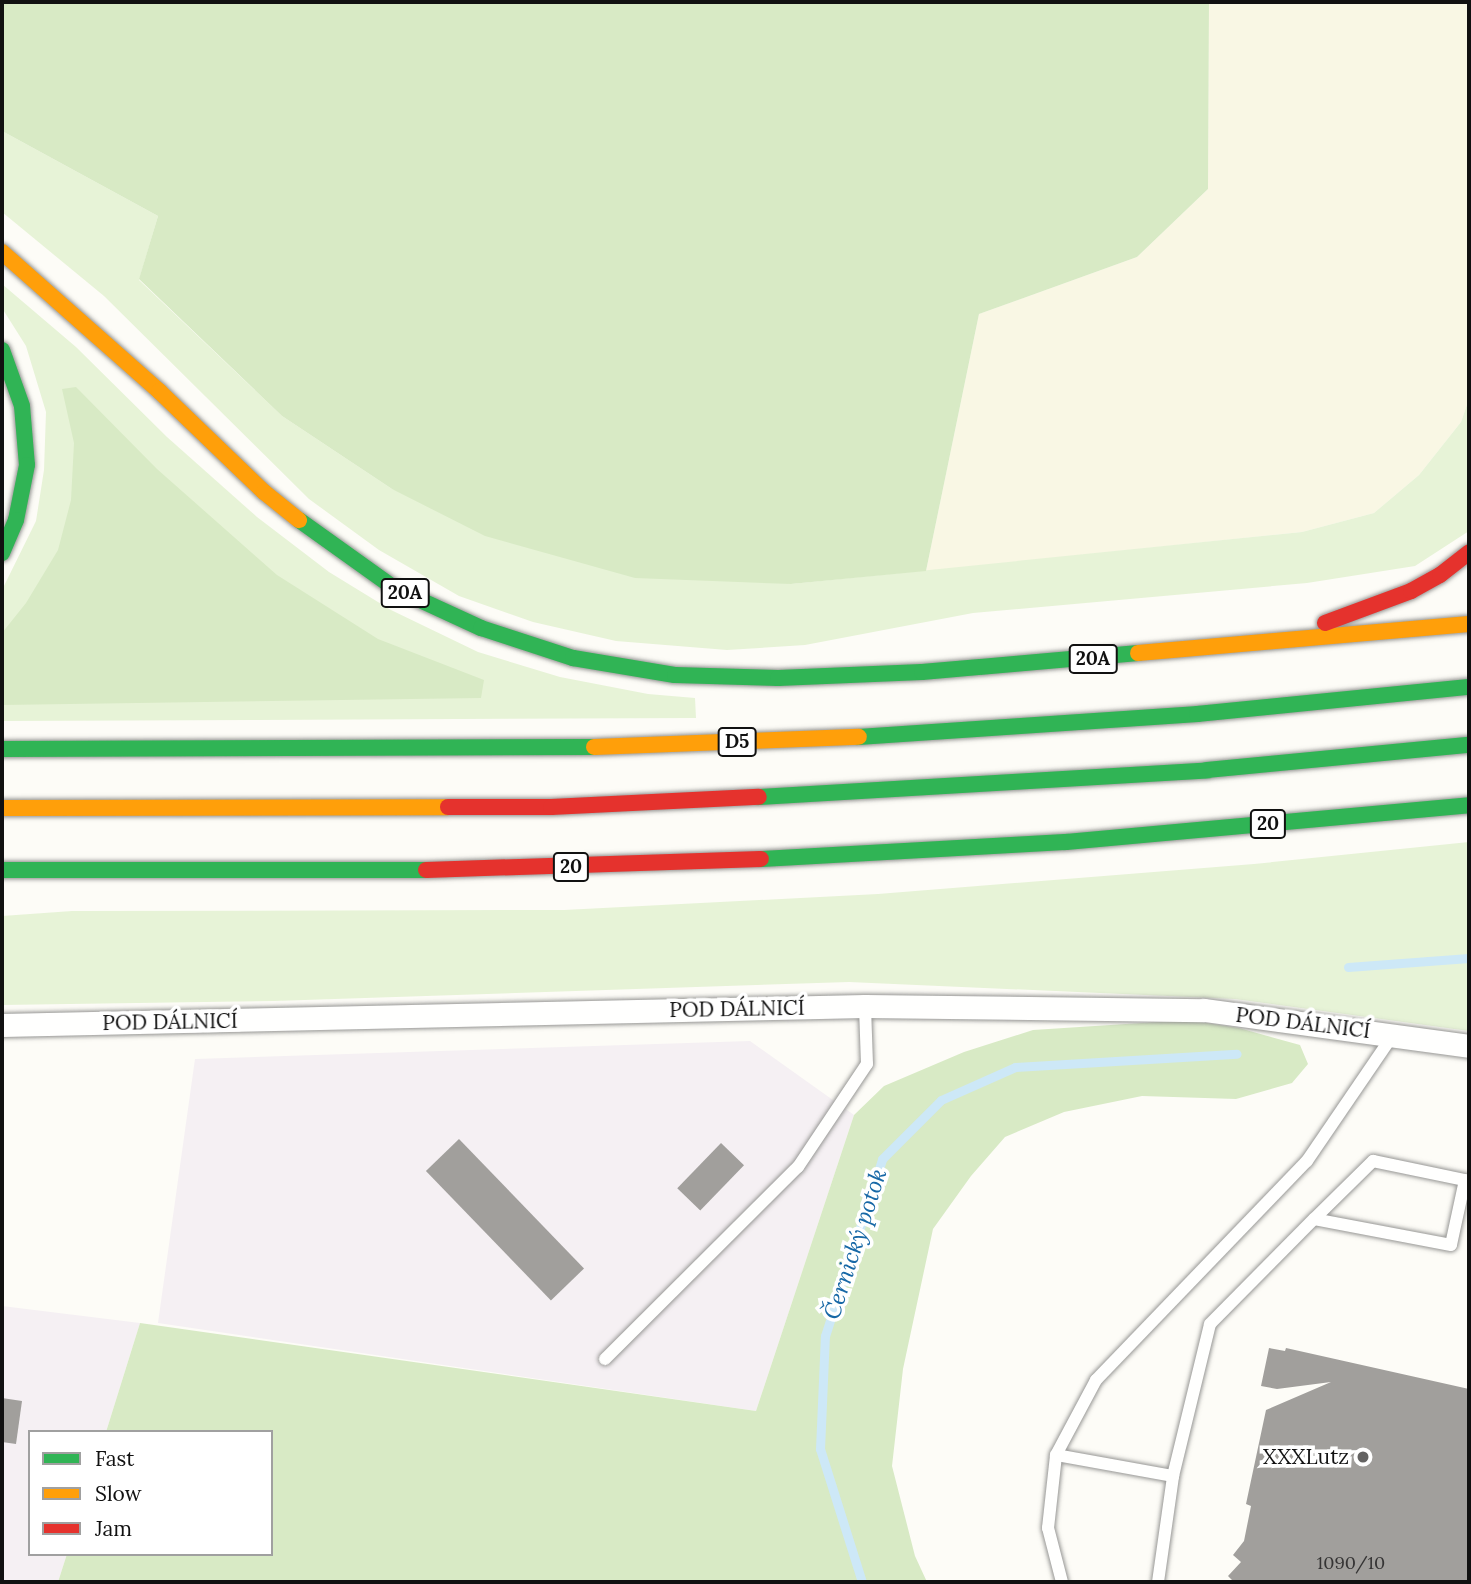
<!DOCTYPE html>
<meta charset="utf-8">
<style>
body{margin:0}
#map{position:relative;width:1471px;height:1584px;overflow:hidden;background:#fdfcf7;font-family:Lora,serif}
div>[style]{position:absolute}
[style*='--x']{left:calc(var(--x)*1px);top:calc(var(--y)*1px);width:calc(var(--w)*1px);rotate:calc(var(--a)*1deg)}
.industrial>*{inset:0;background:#f5f0f3}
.farmland>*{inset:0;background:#f9f7e4}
.green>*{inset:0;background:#e7f3d7}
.forest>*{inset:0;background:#d8eac5}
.stream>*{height:9px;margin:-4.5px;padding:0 4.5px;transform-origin:4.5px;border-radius:4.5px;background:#cde8f7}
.building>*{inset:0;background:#a19f9c;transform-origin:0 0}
.roads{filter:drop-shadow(0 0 2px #979795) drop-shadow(0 0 2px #979795)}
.lane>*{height:12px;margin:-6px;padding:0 6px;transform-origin:6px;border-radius:6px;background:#fffffe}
.street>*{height:23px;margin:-11.5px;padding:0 11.5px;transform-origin:11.5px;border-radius:11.5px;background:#fffffe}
.fast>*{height:16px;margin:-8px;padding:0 8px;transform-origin:8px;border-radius:8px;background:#30b455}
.slow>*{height:16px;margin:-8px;padding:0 8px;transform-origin:8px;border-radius:8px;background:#ff9f0a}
.jam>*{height:16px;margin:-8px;padding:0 8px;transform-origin:8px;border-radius:8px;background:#e5322d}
.dots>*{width:19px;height:19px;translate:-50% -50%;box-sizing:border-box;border:4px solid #fff;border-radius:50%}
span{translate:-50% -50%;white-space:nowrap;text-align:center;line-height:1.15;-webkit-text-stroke:7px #fff;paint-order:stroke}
.number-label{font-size:18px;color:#353434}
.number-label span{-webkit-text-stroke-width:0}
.shield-label span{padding:2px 5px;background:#fff;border:2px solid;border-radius:5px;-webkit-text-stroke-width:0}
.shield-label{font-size:19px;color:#111;font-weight:700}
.street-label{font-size:21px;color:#111}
.poi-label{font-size:21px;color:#111}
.right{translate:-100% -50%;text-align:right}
.water-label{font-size:23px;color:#1768a6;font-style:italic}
.frame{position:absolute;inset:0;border:4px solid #111;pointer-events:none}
.legend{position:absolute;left:28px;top:1430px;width:245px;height:126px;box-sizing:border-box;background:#fff;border:2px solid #a0a0a0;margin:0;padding:9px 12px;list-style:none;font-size:21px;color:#111}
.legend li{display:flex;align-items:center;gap:14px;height:35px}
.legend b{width:35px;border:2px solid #a0a0a0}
</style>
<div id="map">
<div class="industrial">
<i style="clip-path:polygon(750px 1041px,854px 1115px,756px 1411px,158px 1323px,195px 1059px)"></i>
<i style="clip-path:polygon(2px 1306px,140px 1323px,106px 1432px,30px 1432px,30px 1554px,67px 1554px,58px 1582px,2px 1582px)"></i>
</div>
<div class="farmland">
<i style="clip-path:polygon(1209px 2px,1469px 2px,1469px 399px,1461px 422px,1419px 475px,1374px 513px,1302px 532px,926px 571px,979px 314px,1137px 257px,1208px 189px)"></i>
</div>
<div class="green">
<i style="clip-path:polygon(2px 131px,158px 216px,139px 280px,282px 416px,392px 489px,791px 584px,1302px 532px,1374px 513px,1419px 475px,1461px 422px,1469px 399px,1469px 531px,1415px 566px,1307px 583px,973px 613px,805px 645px,727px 650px,616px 641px,533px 622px,459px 596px,379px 550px,309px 499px,104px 296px,2px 212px)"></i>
<i style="clip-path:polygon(2px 284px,76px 347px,167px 437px,257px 517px,329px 572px,391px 610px,478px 652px,560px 677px,648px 694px,695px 698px,696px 718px,2px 721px,2px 590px,36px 521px,44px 470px,46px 412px,26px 346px,2px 308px)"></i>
<i style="clip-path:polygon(1469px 842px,1469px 1031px,1235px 999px,849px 982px,274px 1001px,2px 1005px,2px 916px,72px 911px,564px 910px,878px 894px,1254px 864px)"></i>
</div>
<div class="forest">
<i style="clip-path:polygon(2px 2px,1209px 2px,1208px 189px,1137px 257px,979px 314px,926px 571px,791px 584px,635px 578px,485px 536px,392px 489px,282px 416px,139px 279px,158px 216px,2px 131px)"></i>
<i style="clip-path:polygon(76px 387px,157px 469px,277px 575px,378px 639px,484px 680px,481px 698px,2px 705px,2px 633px,26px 603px,58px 550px,71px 500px,74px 443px,62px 389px)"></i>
<i style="clip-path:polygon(1188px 1020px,1239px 1028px,1300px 1045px,1308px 1064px,1292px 1083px,1236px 1099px,1142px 1096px,1064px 1112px,1005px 1137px,971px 1176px,933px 1229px,903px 1369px,892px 1466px,915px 1556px,927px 1582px,58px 1582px,67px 1554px,271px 1554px,271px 1432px,106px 1432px,140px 1323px,756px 1411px,854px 1115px,884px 1086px,964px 1052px,1033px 1030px)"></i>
</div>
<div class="stream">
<i style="--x:1348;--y:967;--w:121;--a:-4.3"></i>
<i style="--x:862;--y:1582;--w:139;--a:-107.5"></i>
<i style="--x:820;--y:1449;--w:113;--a:-87.5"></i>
<i style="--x:825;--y:1336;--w:186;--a:-72.1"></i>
<i style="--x:882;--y:1159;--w:83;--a:-45"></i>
<i style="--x:941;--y:1100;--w:81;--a:-24"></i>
<i style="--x:1015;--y:1067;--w:222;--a:-3.4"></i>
</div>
<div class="building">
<i style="left:459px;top:1139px;width:180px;height:46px;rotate:46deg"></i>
<i style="left:721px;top:1143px;width:32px;height:63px;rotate:44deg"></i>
<i style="clip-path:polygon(1269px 1348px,1285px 1351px,1286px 1348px,1469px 1389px,1469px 1582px,1234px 1582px,1228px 1576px,1241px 1562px,1233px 1555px,1244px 1541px,1251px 1506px,1246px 1504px,1266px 1410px,1331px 1382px,1277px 1389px,1261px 1386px)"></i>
<i style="clip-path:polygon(2px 1398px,22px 1401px,16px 1444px,2px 1442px)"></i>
</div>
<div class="roads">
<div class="lane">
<i style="--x:605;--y:1359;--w:272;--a:-44.9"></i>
<i style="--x:798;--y:1167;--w:124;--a:-56.2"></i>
<i style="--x:867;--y:1064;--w:58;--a:-92"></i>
<i style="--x:1056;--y:1455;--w:119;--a:10.2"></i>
<i style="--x:1062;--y:1582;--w:56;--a:-104.5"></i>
<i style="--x:1048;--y:1528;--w:73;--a:-83.7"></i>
<i style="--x:1056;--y:1455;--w:85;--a:-61.9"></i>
<i style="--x:1096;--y:1380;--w:304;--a:-46.1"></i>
<i style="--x:1307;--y:1161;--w:153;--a:-55.7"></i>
<i style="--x:1158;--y:1582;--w:107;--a:-81.9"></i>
<i style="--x:1173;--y:1476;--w:156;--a:-76.3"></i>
<i style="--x:1210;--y:1324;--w:148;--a:-45.3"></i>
<i style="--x:1314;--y:1219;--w:83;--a:-44.5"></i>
<i style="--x:1373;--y:1161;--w:94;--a:11.7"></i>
<i style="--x:1465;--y:1180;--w:66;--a:102.2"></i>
<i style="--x:1451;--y:1245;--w:139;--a:-169.3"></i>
</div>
<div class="street">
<i style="--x:2;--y:1025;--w:863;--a:-1.26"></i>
<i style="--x:865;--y:1006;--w:339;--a:0.7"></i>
<i style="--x:1204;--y:1010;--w:267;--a:7.7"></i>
</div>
<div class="fast">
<i style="--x:2;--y:350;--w:59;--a:70.3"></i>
<i style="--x:22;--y:406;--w:59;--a:85.2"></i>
<i style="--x:27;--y:465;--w:56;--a:101.3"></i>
<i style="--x:16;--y:520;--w:36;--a:113"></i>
<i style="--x:299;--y:520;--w:117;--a:35.6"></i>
<i style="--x:394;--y:588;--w:96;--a:24.7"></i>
<i style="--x:481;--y:628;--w:97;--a:18.1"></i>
<i style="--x:573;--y:658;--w:103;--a:9.5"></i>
<i style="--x:675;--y:675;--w:103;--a:1.7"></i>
<i style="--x:778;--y:678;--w:144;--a:-2.4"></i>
<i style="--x:922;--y:672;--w:217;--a:-5"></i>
<i style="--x:859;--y:737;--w:339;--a:-3.9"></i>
<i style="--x:1197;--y:714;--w:273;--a:-5.7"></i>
<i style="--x:2;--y:749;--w:592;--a:-0.19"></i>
<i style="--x:759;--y:797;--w:449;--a:-3.4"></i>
<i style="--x:1207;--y:770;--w:263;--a:-5.5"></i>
<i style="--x:761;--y:859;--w:305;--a:-3.2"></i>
<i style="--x:1066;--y:842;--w:405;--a:-5.2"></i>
<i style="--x:2;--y:870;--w:424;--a:0"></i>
</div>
<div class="slow">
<i style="--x:2;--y:252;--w:210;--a:41.5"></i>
<i style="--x:159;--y:391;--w:146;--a:43.9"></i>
<i style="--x:264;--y:492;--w:45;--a:38.7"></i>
<i style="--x:1138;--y:653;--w:332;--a:-5"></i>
<i style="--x:594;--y:747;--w:265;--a:-2.2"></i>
<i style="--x:2;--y:808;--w:446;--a:-0.1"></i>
</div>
<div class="jam">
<i style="--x:1325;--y:623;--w:92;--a:-20.4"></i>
<i style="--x:1411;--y:591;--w:33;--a:-29"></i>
<i style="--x:1440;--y:575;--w:37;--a:-38"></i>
<i style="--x:448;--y:807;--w:103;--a:0"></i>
<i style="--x:551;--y:807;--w:208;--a:-2.8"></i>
<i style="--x:426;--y:870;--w:335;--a:-1.9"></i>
</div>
</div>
<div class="dots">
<i style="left:1363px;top:1457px;background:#646362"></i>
</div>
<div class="number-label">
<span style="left:1351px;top:1563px">1090/10</span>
</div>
<div class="shield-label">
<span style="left:405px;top:593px">20A</span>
<span style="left:1093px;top:659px">20A</span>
<span style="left:737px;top:742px">D5</span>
<span style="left:1268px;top:824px">20</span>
<span style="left:571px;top:867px">20</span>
</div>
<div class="street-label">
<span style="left:737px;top:1009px;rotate:-1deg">POD DÁLNICÍ</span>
<span style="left:170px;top:1022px;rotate:-1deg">POD DÁLNICÍ</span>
<span style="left:1303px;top:1023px;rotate:7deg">POD DÁLNICÍ</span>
</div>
<div class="poi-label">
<span class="right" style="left:1349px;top:1457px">XXXLutz</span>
</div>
<div class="water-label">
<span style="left:855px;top:1244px;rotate:-72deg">Černický potok</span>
</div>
<div class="frame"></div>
<ul class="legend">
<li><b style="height:9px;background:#30b455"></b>Fast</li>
<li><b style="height:9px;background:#ff9f0a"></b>Slow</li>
<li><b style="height:9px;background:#e5322d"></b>Jam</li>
</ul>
</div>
